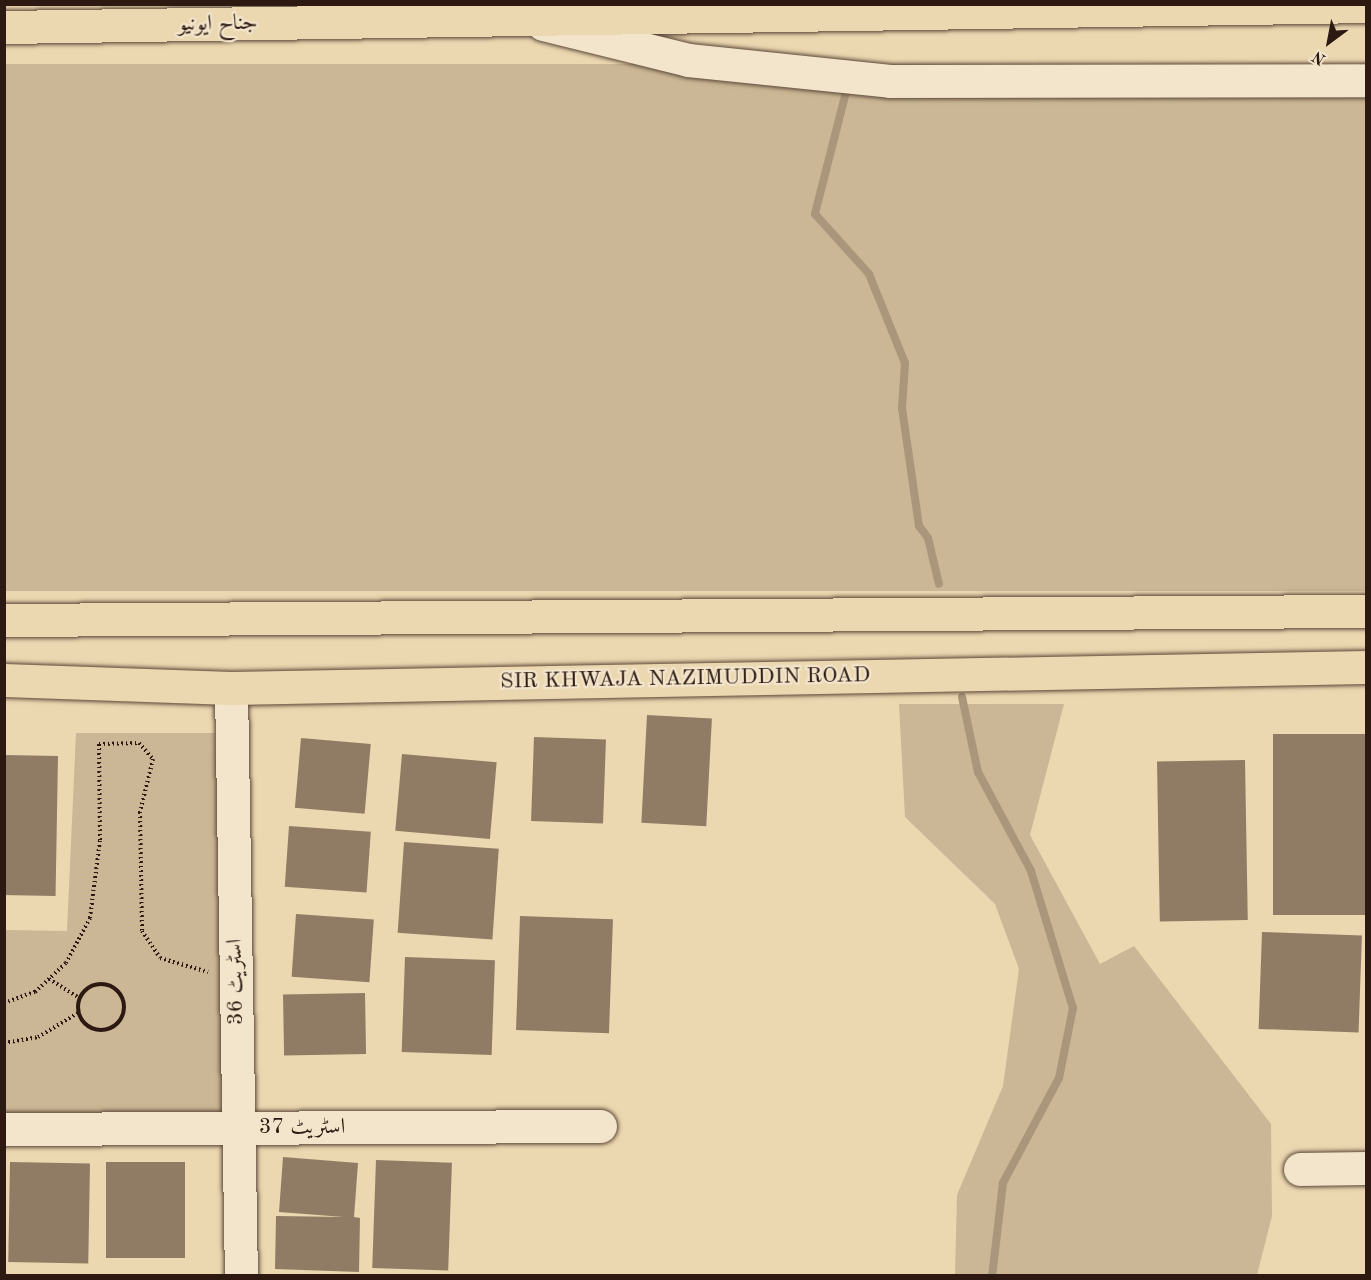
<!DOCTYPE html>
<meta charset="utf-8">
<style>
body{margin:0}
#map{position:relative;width:1371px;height:1280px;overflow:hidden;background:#ebd7b0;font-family:"Old Standard TT",Amiri,serif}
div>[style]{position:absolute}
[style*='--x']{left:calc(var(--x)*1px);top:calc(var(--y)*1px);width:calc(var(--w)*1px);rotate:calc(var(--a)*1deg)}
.green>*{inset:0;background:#cbb795;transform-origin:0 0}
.stream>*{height:8px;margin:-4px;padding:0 4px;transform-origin:4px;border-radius:4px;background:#aa967a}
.building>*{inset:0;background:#907c64;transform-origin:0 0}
.path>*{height:4px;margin-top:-2px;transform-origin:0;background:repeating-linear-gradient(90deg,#2d1911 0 1.5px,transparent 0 4.5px)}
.path>.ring{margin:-2px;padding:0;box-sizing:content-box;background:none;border:4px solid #2d1911;border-radius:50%}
.roads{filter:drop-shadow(0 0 2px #5c4839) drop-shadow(0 0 2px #5c4839)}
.minor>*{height:33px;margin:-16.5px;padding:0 16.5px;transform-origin:16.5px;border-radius:16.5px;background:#f2e5cc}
.major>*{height:33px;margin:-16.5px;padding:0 16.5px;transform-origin:16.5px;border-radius:16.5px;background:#ebd7b0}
span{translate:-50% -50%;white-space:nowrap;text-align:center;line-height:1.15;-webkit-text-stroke:4.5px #f2e5cc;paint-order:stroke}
.street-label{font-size:22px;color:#2d1911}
.frame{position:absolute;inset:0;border:6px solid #2d1911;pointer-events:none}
.north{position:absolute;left:1299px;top:12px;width:60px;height:60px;-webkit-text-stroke:4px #f2e5cc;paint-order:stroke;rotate:212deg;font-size:16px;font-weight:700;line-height:24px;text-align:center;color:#2d1911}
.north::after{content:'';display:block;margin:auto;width:21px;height:27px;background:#2d1911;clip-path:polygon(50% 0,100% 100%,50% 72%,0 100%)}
</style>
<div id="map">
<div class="green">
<i style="left:1366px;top:64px;width:527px;height:1362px;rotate:90deg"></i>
<i style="clip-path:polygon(899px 704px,1064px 704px,1030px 835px,1100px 964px,1134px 946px,1271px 1124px,1272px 1216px,1257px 1275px,955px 1275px,957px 1195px,1003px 1086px,1019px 969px,995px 904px,905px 817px)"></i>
<i style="clip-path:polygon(76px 733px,215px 733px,228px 1117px,5px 1117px,5px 930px,67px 931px)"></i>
</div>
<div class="stream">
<i style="--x:846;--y:92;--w:126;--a:104.3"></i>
<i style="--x:815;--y:214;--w:81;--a:48"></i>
<i style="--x:869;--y:274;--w:96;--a:68"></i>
<i style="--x:905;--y:363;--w:45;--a:93.8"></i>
<i style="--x:902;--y:408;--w:119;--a:81.8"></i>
<i style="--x:919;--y:526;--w:15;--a:53"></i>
<i style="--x:928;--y:538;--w:47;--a:76.6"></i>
<i style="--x:962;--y:697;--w:77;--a:78"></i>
<i style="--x:978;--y:772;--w:112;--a:61.8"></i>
<i style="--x:1031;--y:871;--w:143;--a:73"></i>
<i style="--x:1073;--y:1008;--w:71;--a:101.3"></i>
<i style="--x:1059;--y:1078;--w:119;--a:118.1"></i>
<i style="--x:1003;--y:1183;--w:94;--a:96.7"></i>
</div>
<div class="building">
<i style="left:647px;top:715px;width:65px;height:108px;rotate:3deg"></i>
<i style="left:1273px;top:734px;width:93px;height:181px"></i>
<i style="left:534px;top:737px;width:72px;height:84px;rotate:2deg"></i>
<i style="left:301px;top:738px;width:70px;height:70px;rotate:5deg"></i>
<i style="left:402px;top:754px;width:95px;height:77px;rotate:5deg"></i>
<i style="left:4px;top:755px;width:54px;height:140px;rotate:1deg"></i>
<i style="left:1245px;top:760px;width:160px;height:88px;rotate:89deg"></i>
<i style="left:289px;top:826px;width:82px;height:61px;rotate:4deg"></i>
<i style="left:404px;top:842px;width:95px;height:91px;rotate:4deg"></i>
<i style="left:296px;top:914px;width:78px;height:63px;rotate:4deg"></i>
<i style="left:520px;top:916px;width:93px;height:114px;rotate:2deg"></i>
<i style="left:1262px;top:932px;width:100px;height:97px;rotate:2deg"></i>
<i style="left:405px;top:957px;width:90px;height:95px;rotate:2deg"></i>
<i style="left:365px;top:993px;width:61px;height:82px;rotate:89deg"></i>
<i style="clip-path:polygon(283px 1157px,358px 1163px,354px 1217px,360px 1218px,359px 1272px,275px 1269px,276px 1216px,344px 1217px,279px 1212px)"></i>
<i style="left:376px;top:1160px;width:76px;height:108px;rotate:2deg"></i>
<i style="left:10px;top:1162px;width:80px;height:100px;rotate:1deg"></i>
<i style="left:106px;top:1162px;width:79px;height:96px"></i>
</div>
<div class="path">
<i style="--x:49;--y:979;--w:36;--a:32"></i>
<i class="ring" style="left:78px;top:984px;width:42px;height:42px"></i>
<i style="--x:4;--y:1003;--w:33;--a:-20"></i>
<i style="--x:35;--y:992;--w:42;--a:-43.1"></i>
<i style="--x:66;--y:963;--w:51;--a:-61.9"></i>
<i style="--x:90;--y:918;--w:79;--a:-82.7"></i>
<i style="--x:100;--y:840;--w:96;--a:-90.6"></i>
<i style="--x:99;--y:744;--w:40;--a:-1.4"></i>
<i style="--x:139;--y:743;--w:21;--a:49"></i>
<i style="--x:153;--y:759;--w:55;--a:103.8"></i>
<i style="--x:140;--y:812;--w:119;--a:89"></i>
<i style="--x:142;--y:931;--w:32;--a:56"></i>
<i style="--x:160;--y:958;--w:50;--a:16.3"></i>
<i style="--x:4;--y:1043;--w:35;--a:-10"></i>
<i style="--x:38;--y:1037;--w:47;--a:-31"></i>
</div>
<div class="roads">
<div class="minor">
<i style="--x:543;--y:24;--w:149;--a:13.9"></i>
<i style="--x:688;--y:60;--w:203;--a:5.9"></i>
<i style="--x:890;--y:81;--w:476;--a:-0.1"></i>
<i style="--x:231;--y:688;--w:588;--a:89.03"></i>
<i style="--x:4;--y:1129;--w:596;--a:-0.29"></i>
<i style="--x:1300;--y:1169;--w:66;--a:-0.9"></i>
</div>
<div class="major">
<i style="--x:4;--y:27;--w:1362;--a:-0.88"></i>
<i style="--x:4;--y:620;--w:1362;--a:-0.38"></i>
<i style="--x:4;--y:680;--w:227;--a:2"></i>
<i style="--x:231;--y:688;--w:1135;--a:-1.06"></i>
</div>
</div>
<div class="street-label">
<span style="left:218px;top:24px;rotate:-1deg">جناح ایونیو</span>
<span style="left:685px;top:679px;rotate:-1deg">SIR KHWAJA NAZIMUDDIN ROAD</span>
<span style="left:236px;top:982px;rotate:-91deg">اسٹریٹ 36</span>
<span style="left:302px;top:1128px">اسٹریٹ 37</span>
</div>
<div class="frame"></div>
<div class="north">N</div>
</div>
